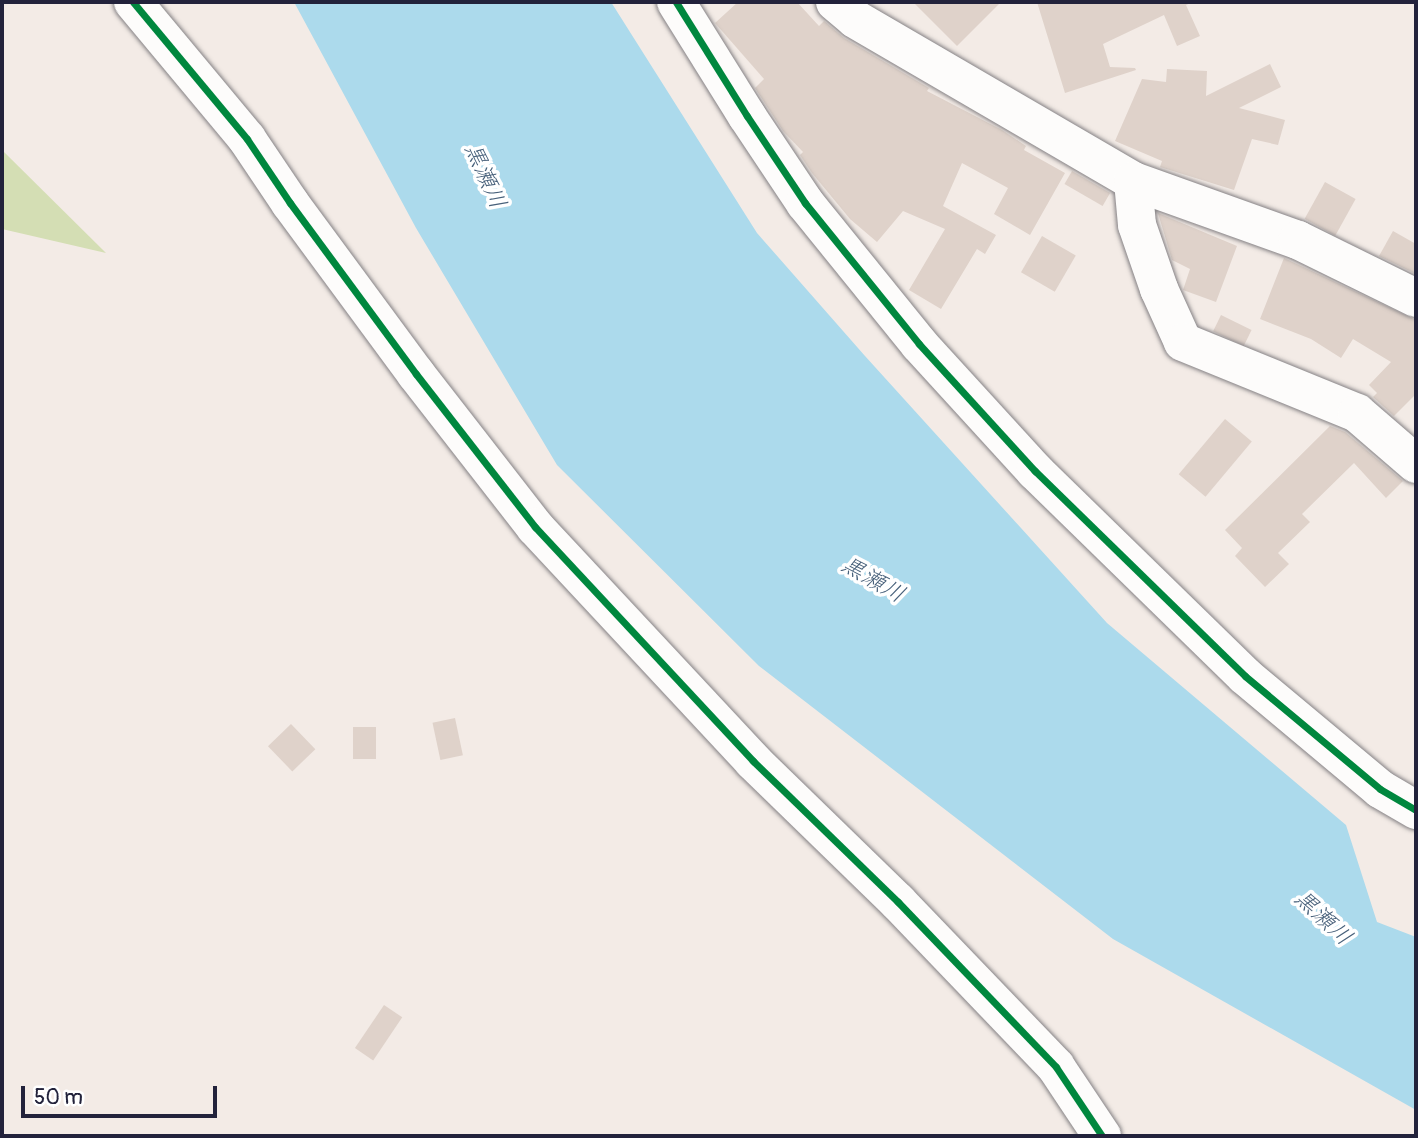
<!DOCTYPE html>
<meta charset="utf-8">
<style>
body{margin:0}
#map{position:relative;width:1418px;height:1138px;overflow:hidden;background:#f3ebe6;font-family:Pangolin,"Klee One",sans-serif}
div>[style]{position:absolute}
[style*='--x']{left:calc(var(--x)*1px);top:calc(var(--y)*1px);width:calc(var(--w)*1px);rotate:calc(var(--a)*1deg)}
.green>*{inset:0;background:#d4deb4}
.water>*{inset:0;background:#acdaec}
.building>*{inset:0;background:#dfd2ca;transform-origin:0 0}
.roads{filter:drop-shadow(0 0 2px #848184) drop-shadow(0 0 2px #848184)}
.minor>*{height:38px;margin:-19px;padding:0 19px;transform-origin:19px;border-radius:19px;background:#fdfcfb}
.cycleway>*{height:7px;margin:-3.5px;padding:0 3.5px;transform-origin:3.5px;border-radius:3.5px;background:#00873e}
span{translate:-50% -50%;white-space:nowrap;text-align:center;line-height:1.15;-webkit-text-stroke:7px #fff;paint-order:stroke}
.water-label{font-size:23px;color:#47607a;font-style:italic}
.frame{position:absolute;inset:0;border:4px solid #22223b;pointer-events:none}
.scale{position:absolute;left:21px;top:1086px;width:196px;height:32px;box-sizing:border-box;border:4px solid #22223b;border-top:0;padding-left:9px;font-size:21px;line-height:24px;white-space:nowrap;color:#22223b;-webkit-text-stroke:5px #fff;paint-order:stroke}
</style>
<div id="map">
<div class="green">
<i style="clip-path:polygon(2px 150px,106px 253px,2px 229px)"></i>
</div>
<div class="water">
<i style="clip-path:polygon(294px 2px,611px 2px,757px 233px,865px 356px,1107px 623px,1346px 825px,1377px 922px,1416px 937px,1416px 1110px,1113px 939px,759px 666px,557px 465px,416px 228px)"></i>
</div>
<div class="building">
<i style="clip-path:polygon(738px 2px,797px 2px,819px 26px,824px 21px,844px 38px,929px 88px,927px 91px,1002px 130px,1026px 146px,1024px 150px,1065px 173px,1030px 235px,994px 214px,1008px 188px,962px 163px,943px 206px,996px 235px,985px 254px,977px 249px,941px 309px,909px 290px,945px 229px,903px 211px,877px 242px,850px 219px,812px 173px,800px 155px,803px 152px,783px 131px,755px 88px,764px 79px,715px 23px)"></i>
<i style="clip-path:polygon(913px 2px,1001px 2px,957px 46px)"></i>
<i style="clip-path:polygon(1037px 2px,1193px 2px,1186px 5px,1200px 36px,1177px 46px,1164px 15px,1103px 44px,1110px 67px,1135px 68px,1136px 70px,1065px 93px)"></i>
<i style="clip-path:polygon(1270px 64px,1281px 87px,1239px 108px,1285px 120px,1278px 145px,1252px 139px,1234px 190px,1160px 167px,1162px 161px,1115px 141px,1142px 79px,1166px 82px,1167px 69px,1207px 71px,1206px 96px)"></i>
<i style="left:1072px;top:171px;width:44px;height:15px;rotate:30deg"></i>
<i style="left:1325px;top:182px;width:35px;height:42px;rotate:29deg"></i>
<i style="clip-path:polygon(1158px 213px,1237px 246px,1216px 302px,1183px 290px,1190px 269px,1172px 260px)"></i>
<i style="clip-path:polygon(1393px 231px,1416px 244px,1416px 274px,1379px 256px)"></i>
<i style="left:1042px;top:236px;width:39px;height:42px;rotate:30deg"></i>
<i style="clip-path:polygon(1284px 258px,1416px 320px,1416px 394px,1394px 416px,1373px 397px,1377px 393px,1369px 385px,1391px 362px,1353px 339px,1341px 358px,1311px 339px,1260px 319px)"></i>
<i style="left:1221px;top:315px;width:34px;height:18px;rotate:26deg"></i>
<i style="left:1225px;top:419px;width:35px;height:72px;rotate:40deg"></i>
<i style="clip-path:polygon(1330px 426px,1345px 432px,1403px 481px,1386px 498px,1354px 463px,1302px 514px,1310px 522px,1278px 553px,1289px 564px,1265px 587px,1235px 556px,1242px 548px,1225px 530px)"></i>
<i style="left:455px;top:718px;width:38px;height:23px;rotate:78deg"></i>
<i style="left:291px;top:724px;width:35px;height:32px;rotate:46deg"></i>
<i style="left:353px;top:727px;width:23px;height:32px"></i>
<i style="left:384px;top:1005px;width:22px;height:52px;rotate:34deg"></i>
</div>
<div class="roads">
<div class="minor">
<i style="--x:133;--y:2;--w:178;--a:50.2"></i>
<i style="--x:247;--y:139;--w:77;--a:56.1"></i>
<i style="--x:290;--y:203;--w:212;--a:53.6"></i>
<i style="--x:416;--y:374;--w:194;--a:52.1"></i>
<i style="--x:535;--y:527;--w:320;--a:47"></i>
<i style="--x:753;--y:761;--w:202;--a:44.2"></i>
<i style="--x:898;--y:902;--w:228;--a:46.2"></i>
<i style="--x:1056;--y:1067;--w:83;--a:56.3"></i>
<i style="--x:676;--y:2;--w:134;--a:58.1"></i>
<i style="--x:747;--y:116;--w:105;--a:56.3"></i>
<i style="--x:805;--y:203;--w:181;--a:51"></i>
<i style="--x:919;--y:344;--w:172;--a:47.6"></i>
<i style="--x:1035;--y:471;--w:293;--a:44.3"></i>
<i style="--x:1245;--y:676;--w:176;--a:39.9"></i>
<i style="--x:1380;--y:789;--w:42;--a:30.3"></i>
<i style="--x:835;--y:2;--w:26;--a:40"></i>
<i style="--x:855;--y:19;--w:322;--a:30.2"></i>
<i style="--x:1133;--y:181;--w:175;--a:19.7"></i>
<i style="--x:1298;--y:240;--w:131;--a:26.2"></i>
<i style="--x:1133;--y:181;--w:44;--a:84.8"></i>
<i style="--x:1137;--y:225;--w:68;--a:71"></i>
<i style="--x:1159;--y:289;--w:58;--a:65.6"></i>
<i style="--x:1183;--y:342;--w:188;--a:22.2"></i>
<i style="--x:1357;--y:413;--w:78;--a:40.8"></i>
</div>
</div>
<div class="cycleway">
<i style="--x:133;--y:2;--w:178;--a:50.2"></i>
<i style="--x:247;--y:139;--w:77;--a:56.1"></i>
<i style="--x:290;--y:203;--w:212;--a:53.6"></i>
<i style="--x:416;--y:374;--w:194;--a:52.1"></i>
<i style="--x:535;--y:527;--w:320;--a:47"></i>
<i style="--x:753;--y:761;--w:202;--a:44.2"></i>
<i style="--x:898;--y:902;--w:228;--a:46.2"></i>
<i style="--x:1056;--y:1067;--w:83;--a:56.3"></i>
<i style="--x:676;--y:2;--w:134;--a:58.1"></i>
<i style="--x:747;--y:116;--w:105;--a:56.3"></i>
<i style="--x:805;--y:203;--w:181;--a:51"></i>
<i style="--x:919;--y:344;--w:172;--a:47.6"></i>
<i style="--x:1035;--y:471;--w:293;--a:44.3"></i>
<i style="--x:1245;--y:676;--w:176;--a:39.9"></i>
<i style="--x:1380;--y:789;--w:42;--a:30.3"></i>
</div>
<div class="water-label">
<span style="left:485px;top:176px;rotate:66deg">黒瀬川</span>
<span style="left:873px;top:580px;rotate:30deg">黒瀬川</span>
<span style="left:1323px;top:918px;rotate:43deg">黒瀬川</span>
</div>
<div class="frame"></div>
<div class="scale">50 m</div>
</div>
